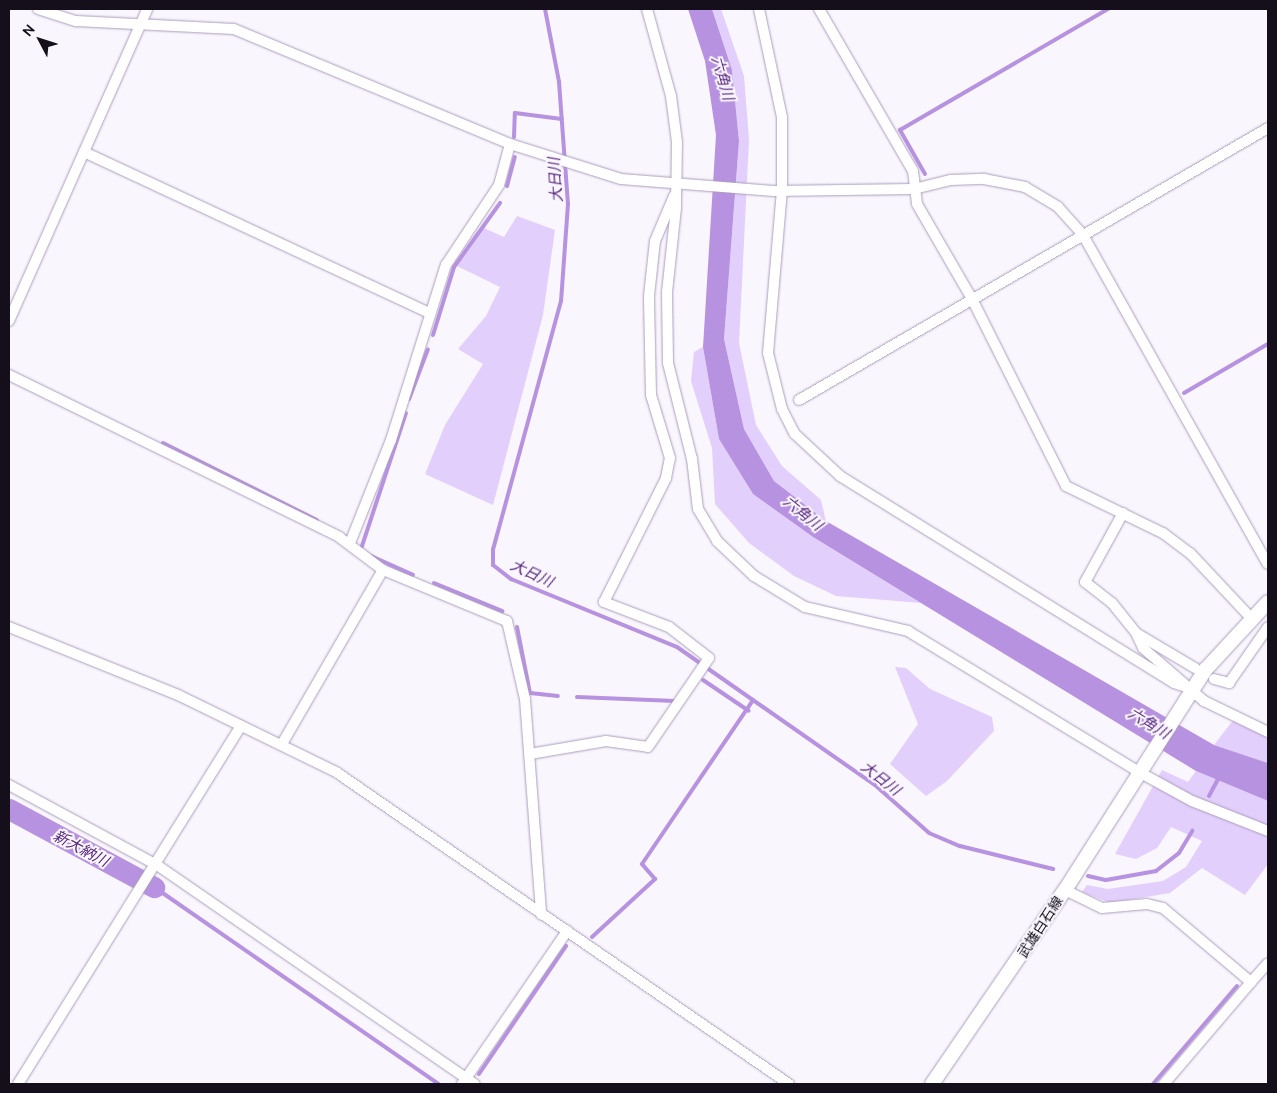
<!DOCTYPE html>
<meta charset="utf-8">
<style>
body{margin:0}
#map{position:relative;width:1277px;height:1093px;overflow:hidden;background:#f9f6fd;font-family:Ubuntu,"Noto Sans JP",sans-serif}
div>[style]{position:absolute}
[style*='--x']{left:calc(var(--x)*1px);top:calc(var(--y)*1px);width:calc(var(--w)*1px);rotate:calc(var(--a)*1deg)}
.green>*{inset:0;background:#e3cffc}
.water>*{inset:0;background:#b792e1}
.stream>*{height:4px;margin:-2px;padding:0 2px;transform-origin:2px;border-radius:2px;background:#b792e1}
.river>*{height:21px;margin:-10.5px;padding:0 10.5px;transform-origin:10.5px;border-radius:10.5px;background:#b792e1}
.roads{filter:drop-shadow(0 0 1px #ac9dbe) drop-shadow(0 0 1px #ac9dbe)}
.street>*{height:10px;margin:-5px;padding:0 5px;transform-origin:5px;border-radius:5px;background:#fff}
.secondary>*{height:14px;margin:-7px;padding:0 7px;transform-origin:7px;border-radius:7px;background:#fff}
span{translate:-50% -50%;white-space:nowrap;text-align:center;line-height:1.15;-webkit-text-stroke:4px #f9f6fd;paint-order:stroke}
.street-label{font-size:14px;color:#140f1a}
.water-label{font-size:15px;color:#55247f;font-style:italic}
.frame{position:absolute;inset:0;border:10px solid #140f1a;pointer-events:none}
.north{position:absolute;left:15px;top:15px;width:50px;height:50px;-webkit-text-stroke:4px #f9f6fd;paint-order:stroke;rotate:310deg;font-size:14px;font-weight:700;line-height:20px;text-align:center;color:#140f1a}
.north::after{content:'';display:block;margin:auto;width:18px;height:22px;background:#140f1a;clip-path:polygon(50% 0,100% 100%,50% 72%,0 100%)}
</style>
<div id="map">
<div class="green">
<i style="clip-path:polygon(712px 9px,721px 9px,744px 76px,749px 140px,739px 343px,756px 425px,782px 466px,821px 500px,826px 521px,774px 481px,744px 429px,724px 339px,739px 141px,732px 70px)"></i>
<i style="clip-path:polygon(517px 216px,555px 230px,543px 315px,493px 505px,425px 474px,445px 425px,483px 364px,458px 349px,486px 316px,500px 287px,457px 266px,484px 228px,504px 237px)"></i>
<i style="clip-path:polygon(703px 347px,719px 439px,753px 494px,813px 537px,921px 603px,836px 596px,794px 576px,749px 543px,715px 504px,712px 448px,691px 381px,694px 352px)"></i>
<i style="clip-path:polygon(895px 667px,906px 668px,930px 689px,992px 717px,994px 731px,947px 781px,926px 796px,890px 764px,918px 724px)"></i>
<i style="clip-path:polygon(1237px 715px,1268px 729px,1268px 763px,1214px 745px)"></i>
<i style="clip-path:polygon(1162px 770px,1188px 782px,1196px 771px,1268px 801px,1268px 864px,1245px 895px,1202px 868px,1170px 893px,1110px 903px,1082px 892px,1087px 885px,1108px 889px,1163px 881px,1186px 867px,1202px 841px,1171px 827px,1157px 848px,1136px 859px,1115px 854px)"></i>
</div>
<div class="water">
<i style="clip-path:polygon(688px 9px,712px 9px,732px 70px,739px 141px,724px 339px,744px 429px,774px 481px,826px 521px,1214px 745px,1268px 763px,1268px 801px,1196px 771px,813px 537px,753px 494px,719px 439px,703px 347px,716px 135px,705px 61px)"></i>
</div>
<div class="stream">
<i style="--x:545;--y:9;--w:74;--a:79.1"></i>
<i style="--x:559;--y:82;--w:122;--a:85.8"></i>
<i style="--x:568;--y:204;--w:97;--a:94.1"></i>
<i style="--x:561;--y:301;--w:257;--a:105.3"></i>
<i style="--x:493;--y:549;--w:16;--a:90"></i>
<i style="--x:493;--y:565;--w:23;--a:38"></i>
<i style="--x:511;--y:579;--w:179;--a:22.3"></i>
<i style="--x:677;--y:647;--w:241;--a:34.9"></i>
<i style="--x:875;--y:785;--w:72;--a:41.6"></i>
<i style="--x:929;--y:833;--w:34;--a:23"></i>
<i style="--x:960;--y:846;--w:96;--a:13.9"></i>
<i style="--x:514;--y:137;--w:24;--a:-88"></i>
<i style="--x:515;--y:113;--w:47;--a:7.3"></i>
<i style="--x:925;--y:174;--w:51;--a:-119.6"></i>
<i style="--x:900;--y:130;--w:241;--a:-30.2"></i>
<i style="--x:507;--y:186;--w:30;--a:-75"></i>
<i style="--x:433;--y:335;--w:71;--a:-72.8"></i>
<i style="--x:454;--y:267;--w:79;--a:-54.3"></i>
<i style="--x:1184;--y:393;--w:97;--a:-30.3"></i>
<i style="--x:409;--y:399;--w:53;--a:-69.2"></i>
<i style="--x:163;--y:443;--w:172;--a:26.6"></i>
<i style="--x:361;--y:549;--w:143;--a:-71.7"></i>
<i style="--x:371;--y:556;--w:46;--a:24.3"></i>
<i style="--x:434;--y:583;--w:74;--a:22.4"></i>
<i style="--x:517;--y:627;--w:67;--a:78.9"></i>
<i style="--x:530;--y:693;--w:28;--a:6"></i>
<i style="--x:703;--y:680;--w:55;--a:34"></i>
<i style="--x:577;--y:697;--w:98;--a:2.3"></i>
<i style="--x:1209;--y:796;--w:21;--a:-62"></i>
<i style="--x:1088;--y:876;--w:18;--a:13"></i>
<i style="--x:1106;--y:880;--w:51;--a:-10.2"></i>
<i style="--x:1156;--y:871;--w:29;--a:-38"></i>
<i style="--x:1179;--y:853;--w:26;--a:-59"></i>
<i style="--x:154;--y:887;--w:346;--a:34.7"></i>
<i style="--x:592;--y:937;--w:86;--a:-42.6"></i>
<i style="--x:655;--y:879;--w:20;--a:-131"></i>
<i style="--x:642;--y:864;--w:198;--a:-55.9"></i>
<i style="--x:479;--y:1074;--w:155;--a:-55.8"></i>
<i style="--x:1153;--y:1084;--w:129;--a:-49.4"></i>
</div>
<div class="river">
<i style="--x:9;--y:809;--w:165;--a:28.3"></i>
</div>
<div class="roads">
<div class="street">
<i style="--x:38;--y:9;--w:40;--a:18"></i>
<i style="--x:76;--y:21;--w:158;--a:2.9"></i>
<i style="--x:234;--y:29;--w:299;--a:22.6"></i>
<i style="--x:510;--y:144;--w:116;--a:17.5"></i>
<i style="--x:621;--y:179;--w:153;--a:4.5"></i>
<i style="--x:774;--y:191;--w:140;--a:-0.8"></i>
<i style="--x:914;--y:189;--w:38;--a:-14"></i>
<i style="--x:951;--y:180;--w:33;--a:-2"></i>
<i style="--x:984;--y:179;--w:42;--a:11"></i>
<i style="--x:1025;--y:187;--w:39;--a:31"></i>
<i style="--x:1058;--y:207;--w:38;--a:48"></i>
<i style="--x:1083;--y:235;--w:377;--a:60.7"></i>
<i style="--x:647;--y:9;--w:90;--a:74.6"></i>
<i style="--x:671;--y:96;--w:46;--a:82.6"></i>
<i style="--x:677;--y:142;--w:66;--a:90.9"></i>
<i style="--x:676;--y:208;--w:84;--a:96.1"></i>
<i style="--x:667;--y:292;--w:71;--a:89.2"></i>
<i style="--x:668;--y:363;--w:99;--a:76"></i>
<i style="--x:692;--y:459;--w:50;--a:83.2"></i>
<i style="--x:698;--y:509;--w:37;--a:59"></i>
<i style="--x:717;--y:541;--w:51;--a:43.4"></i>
<i style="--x:754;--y:576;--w:60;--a:31.3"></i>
<i style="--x:805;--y:607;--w:106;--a:13.1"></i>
<i style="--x:908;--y:631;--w:271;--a:31.4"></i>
<i style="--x:1139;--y:772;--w:60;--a:28.7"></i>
<i style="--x:1192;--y:801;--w:82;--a:21.5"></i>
<i style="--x:759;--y:9;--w:110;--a:78"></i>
<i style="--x:782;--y:117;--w:73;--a:90"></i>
<i style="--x:782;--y:190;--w:164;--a:94.9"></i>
<i style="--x:768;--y:353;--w:58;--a:76"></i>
<i style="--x:782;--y:409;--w:28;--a:63"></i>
<i style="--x:795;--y:434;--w:62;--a:43"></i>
<i style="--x:840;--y:476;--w:393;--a:31.8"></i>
<i style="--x:1174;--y:683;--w:19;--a:18"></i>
<i style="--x:819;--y:9;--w:187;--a:59.9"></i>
<i style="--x:913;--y:171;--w:33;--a:83"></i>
<i style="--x:917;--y:204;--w:110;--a:59.9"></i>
<i style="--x:972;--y:299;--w:209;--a:63.3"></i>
<i style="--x:1066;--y:486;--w:108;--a:25.9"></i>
<i style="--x:1163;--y:533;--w:34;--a:37"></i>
<i style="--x:1190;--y:553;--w:89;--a:46.8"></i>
<i style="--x:84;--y:152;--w:382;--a:25"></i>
<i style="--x:9;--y:321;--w:341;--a:-66.1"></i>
<i style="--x:9;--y:375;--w:368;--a:26.1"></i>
<i style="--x:339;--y:537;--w:55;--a:36.9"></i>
<i style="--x:383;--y:570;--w:134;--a:22.4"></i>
<i style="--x:507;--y:621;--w:80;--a:77"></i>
<i style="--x:525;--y:699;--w:216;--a:85.7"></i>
<i style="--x:799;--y:400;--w:542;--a:-30.11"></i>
<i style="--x:1123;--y:513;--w:79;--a:118.8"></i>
<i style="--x:1085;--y:582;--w:34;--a:38"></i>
<i style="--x:1112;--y:603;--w:38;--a:51"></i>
<i style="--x:1136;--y:633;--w:69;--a:30.7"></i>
<i style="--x:350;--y:543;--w:111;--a:-68.3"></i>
<i style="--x:391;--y:440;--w:183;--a:-72.6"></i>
<i style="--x:446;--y:265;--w:96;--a:-56.5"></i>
<i style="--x:499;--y:185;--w:42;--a:-75"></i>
<i style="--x:9;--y:627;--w:182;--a:21.9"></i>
<i style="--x:178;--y:695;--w:176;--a:26"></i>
<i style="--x:336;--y:772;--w:550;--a:34.56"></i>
<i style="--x:1137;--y:635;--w:14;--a:65"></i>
<i style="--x:1143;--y:648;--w:81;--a:41"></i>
<i style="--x:1204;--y:701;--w:71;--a:25.8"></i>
<i style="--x:1214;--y:679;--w:16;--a:15"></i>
<i style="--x:1229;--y:683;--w:68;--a:-55.1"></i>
<i style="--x:282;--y:744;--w:201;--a:-59.9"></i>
<i style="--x:530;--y:754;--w:77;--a:-9.7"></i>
<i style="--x:606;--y:741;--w:42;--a:8.1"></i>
<i style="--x:648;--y:747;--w:108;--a:-55.6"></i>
<i style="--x:709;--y:658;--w:51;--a:-142.2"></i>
<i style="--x:669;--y:627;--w:70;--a:-159"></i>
<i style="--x:604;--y:602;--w:139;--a:-63.4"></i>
<i style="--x:666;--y:478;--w:20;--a:-79"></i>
<i style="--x:670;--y:458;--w:66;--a:-106.8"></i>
<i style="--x:651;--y:395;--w:99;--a:-91.2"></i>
<i style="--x:649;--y:296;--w:55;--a:-83.8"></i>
<i style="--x:655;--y:241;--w:49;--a:-67.1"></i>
<i style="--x:9;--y:785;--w:168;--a:28.4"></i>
<i style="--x:157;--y:865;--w:386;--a:34.6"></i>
<i style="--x:1065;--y:890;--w:41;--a:25.9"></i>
<i style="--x:1102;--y:908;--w:45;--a:-5.1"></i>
<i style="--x:1147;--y:904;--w:16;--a:14"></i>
<i style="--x:1163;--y:908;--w:115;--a:40.1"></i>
<i style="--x:1251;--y:982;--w:25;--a:-48"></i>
<i style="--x:18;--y:1084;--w:422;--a:-58.1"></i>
<i style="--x:462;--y:1084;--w:186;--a:-55.5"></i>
<i style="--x:1164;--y:1084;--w:134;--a:-49.5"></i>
</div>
<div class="secondary">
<i style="--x:932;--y:1084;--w:235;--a:-55.6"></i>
<i style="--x:1065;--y:890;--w:262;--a:-57.5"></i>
<i style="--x:1206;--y:669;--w:91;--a:-47.2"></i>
</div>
</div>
<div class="street-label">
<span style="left:1040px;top:927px;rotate:-57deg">武雄白石線</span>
</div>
<div class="water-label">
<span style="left:723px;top:78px;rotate:74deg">六角川</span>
<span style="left:555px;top:180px;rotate:-94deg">大日川</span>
<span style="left:803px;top:513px;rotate:39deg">六角川</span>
<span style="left:532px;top:573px;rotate:25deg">大日川</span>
<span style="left:1149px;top:723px;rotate:31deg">六角川</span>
<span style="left:881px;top:778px;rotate:38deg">大日川</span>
<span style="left:81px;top:848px;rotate:28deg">新大納川</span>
</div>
<div class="frame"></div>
<div class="north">N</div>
</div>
